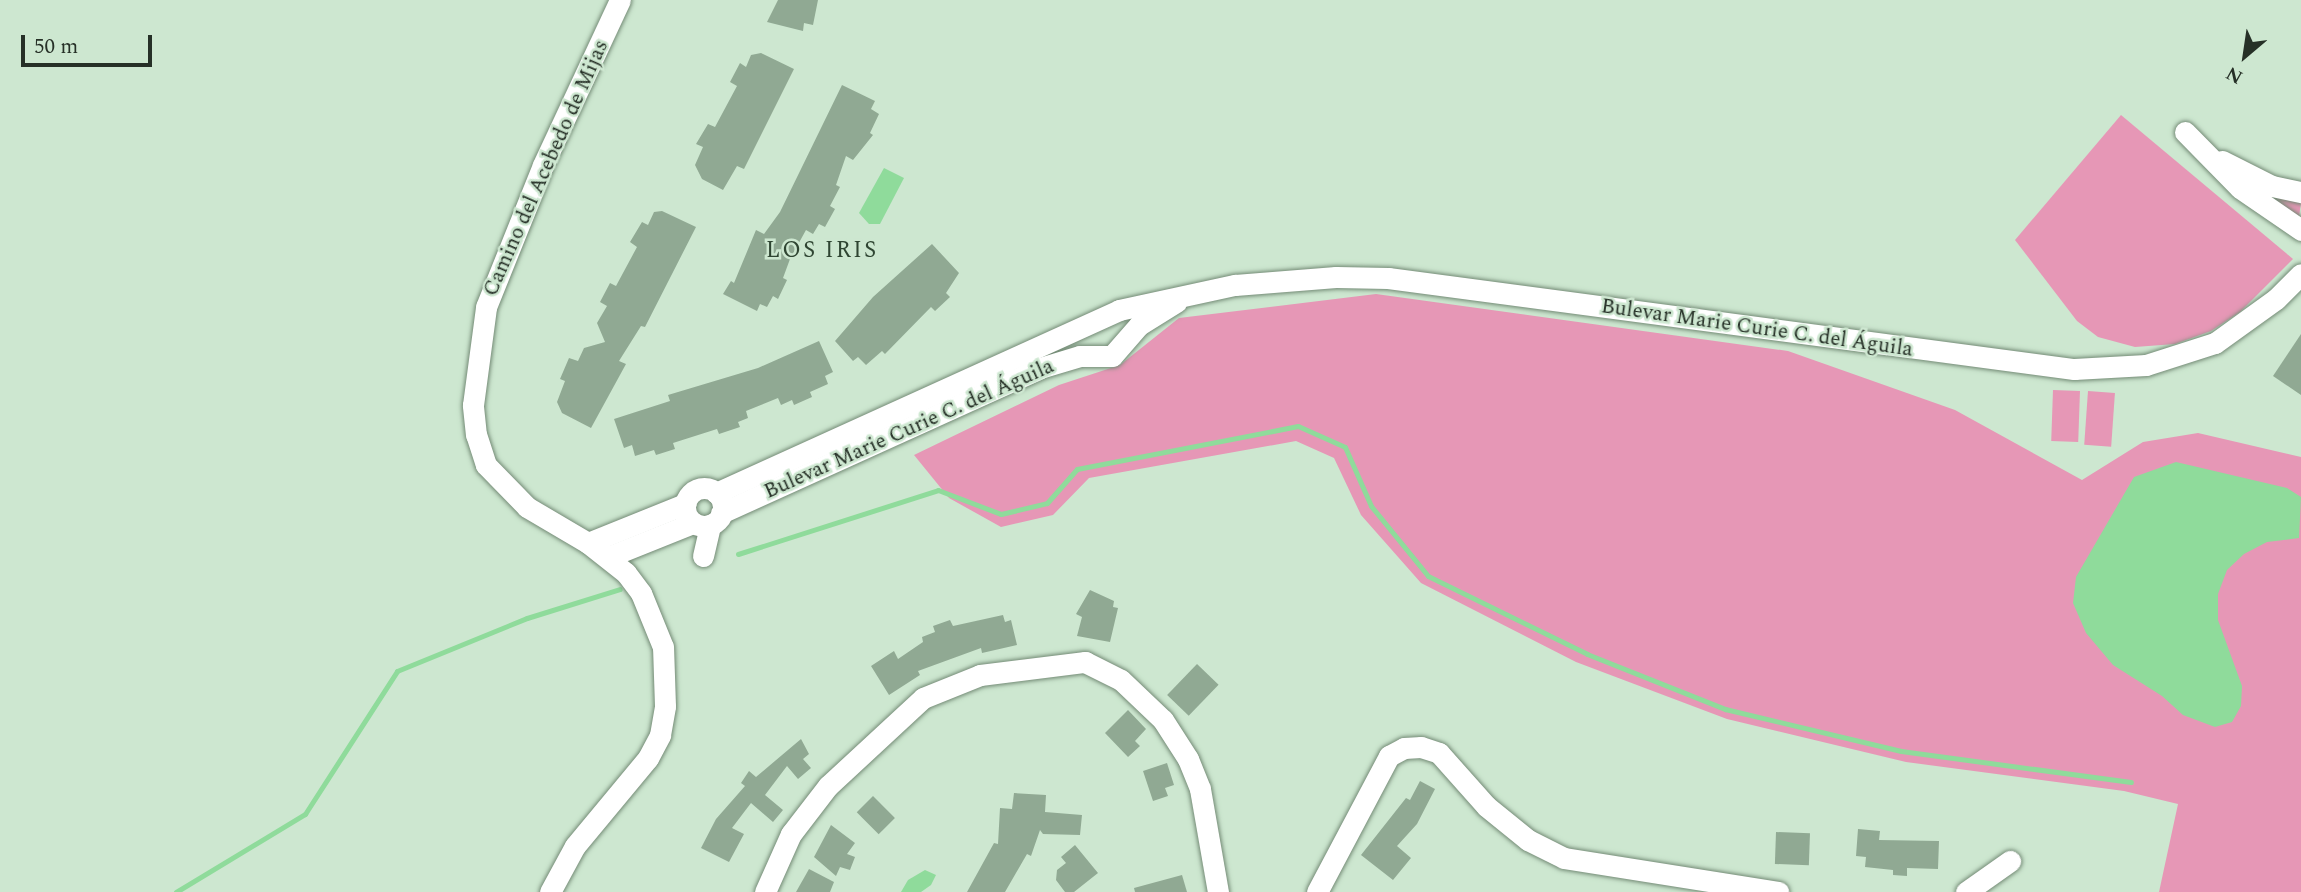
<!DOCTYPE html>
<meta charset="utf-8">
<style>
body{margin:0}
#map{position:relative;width:2301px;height:892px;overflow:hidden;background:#cde7d0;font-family:Spectral,serif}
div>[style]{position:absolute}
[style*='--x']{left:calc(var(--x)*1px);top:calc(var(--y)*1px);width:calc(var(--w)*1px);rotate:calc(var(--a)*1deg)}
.green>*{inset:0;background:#e697b6;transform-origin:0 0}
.water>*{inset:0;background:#8fdb9b}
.stream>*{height:5px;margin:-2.5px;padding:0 2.5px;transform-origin:2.5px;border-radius:2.5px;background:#8fdb9b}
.building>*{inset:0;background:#90a993;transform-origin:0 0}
.roads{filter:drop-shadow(0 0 2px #748b76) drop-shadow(0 0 2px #748b76)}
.minor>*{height:21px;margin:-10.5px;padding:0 10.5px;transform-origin:10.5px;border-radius:10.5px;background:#fff}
.minor>.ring{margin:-10.5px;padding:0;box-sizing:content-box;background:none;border:21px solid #fff;border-radius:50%}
span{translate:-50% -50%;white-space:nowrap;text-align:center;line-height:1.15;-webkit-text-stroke:5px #cde7d0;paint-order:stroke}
.street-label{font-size:21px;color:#263027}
.neighbourhood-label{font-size:23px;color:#2f4532;letter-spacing:2px}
.north{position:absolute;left:2210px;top:21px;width:70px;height:70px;-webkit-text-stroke:5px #cde7d0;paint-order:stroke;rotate:209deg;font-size:19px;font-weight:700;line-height:28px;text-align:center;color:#263027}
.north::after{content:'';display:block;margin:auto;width:24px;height:32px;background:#263027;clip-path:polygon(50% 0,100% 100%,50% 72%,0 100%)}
.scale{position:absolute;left:21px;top:35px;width:131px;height:32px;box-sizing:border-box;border:4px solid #263027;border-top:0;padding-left:9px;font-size:21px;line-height:24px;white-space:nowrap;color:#263027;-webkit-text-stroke:5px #cde7d0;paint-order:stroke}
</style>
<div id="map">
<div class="green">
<i style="clip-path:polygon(2121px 115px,2293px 259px,2240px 312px,2211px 331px,2175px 344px,2135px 347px,2098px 337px,2077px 321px,2015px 240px)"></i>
<i style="clip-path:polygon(2268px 192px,2301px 202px,2298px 225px,2269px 204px)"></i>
<i style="clip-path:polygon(1376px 294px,1788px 351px,1955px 410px,2082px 480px,2143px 442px,2198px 433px,2301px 457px,2301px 892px,2159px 892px,2178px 804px,2124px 791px,1906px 762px,1727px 719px,1576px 662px,1421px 583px,1361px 515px,1334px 458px,1296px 441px,1089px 478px,1053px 515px,1001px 527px,949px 498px,914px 455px,1059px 385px,1120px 365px,1179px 318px)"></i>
<i style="left:2053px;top:390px;width:27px;height:51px;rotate:2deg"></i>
<i style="left:2088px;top:391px;width:27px;height:54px;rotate:4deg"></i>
</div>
<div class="water">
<i style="clip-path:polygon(884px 168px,904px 178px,880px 224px,869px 224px,859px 213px)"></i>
<i style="clip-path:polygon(2176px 462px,2287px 488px,2301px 497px,2299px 538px,2267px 542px,2244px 554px,2227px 570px,2218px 594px,2218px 620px,2242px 686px,2241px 706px,2232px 722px,2215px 727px,2183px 715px,2162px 696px,2113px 665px,2086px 633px,2073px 603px,2076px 577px,2134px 477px)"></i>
<i style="clip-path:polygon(925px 870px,936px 875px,931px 885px,921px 892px,901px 892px,908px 880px)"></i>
</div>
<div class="stream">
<i style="--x:738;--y:554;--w:210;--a:-17.7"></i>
<i style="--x:938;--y:490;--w:67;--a:20.9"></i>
<i style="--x:1001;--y:514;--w:47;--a:-13.4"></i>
<i style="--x:1047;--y:503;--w:45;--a:-48.6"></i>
<i style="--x:1077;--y:469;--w:225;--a:-11"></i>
<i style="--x:1298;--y:426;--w:51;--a:24.1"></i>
<i style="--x:1345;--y:447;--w:64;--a:66.2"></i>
<i style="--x:1371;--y:506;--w:90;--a:50.8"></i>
<i style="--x:1428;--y:576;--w:177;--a:26.1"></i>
<i style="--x:1587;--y:654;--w:149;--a:21.7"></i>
<i style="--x:1725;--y:709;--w:181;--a:13.4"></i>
<i style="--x:1901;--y:751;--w:232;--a:7.7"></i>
<i style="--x:176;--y:892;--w:151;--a:-31.2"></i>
<i style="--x:305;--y:814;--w:170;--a:-57.2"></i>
<i style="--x:397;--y:671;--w:140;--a:-22.2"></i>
<i style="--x:527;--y:618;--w:97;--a:-17.3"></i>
</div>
<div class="building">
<i style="clip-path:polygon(778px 0,818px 0,813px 25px,804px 23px,803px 31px,767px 22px)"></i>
<i style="clip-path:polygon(761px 53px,794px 69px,744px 169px,737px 166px,723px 190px,702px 179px,695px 165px,703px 147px,696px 144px,708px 124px,715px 127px,737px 86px,730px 82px,740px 63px,746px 67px,751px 55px)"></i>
<i style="clip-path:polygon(842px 85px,875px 101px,871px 109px,879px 114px,870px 133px,873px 135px,853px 160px,846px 156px,836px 185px,840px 187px,830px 206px,835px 209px,825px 227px,819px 224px,813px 234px,806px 230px,790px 259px,783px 278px,787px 280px,778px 299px,773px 296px,767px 307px,760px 304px,757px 311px,723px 294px,731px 281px,734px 283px,756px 230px,764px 234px,780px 212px)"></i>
<i style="clip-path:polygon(662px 211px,696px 227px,645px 327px,641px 326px,619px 361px,626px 364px,591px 428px,562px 413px,557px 402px,565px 381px,560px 379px,569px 358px,578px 361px,584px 348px,605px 342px,597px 323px,607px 306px,600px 302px,610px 283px,616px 286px,637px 247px,630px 242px,642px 222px,648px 225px,654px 212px)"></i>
<i style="clip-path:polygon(932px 244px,959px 273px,946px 293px,950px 297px,935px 311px,931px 307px,885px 354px,882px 351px,866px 365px,858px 357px,853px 361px,835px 341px,873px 297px)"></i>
<i style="clip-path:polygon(2301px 334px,2301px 395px,2273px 376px)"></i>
<i style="clip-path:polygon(819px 341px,833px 372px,825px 376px,828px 384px,810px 392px,812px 397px,794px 405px,792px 400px,781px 405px,778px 398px,746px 411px,748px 418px,738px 422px,740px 427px,719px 434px,717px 429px,673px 443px,675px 449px,656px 455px,654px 450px,635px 456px,632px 445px,624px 448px,614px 419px,670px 401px,668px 395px,758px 368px)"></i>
<i style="clip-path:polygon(1090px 590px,1114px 601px,1113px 607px,1118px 608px,1110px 642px,1077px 636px,1082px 617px,1076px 614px)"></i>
<i style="clip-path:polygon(1003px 615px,1005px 622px,1011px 620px,1017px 645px,982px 653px,981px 648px,918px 671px,920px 675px,889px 695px,871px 666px,894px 651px,898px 659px,923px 642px,922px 637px,935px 632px,933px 626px,950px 620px,953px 626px)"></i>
<i style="left:1197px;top:664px;width:30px;height:43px;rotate:44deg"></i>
<i style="clip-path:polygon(1128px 710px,1146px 729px,1135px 741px,1140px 746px,1128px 757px,1105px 733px)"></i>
<i style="clip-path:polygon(801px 739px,809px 754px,803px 759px,811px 768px,798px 779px,787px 766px,765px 795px,783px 810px,773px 822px,751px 803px,732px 828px,744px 834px,729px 862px,701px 848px,716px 819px,745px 786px,741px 783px,749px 771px,756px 777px)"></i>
<i style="clip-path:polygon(1167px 763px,1174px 785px,1165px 788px,1168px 796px,1153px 801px,1143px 771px)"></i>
<i style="clip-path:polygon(1420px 781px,1435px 789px,1417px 824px,1397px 846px,1411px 858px,1393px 880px,1361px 855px,1406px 798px,1410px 800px)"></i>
<i style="clip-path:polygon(1014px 793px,1046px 795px,1045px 812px,1082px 815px,1080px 835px,1043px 834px,1040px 830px,1031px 856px,1027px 854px,1005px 892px,967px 892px,994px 843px,998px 844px,1000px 808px,1012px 809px)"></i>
<i style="left:873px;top:796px;width:31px;height:23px;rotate:45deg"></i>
<i style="clip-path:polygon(831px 825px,855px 843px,847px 854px,855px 857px,850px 870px,840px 867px,836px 876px,814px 857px)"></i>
<i style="clip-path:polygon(1858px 829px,1880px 831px,1879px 840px,1939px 841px,1938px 869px,1907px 868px,1907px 876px,1893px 875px,1893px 870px,1865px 867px,1866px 857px,1856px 856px)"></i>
<i style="left:1776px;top:832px;width:34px;height:32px;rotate:2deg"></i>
<i style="clip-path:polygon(1075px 845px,1098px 873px,1074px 892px,1065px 892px,1056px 880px,1057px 870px,1066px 863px,1061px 857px)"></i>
<i style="clip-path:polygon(809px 869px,834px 882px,830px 892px,796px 892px)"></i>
<i style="clip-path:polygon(1182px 875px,1187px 892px,1135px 892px,1134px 888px)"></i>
</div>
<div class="roads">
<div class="minor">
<i style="--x:2185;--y:132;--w:78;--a:45.5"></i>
<i style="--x:2240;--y:188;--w:74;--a:34.5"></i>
<i style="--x:2222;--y:161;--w:56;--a:26.6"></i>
<i style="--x:2272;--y:186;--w:30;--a:12"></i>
<i class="ring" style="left:685px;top:488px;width:17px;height:17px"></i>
<i style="--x:716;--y:493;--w:443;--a:-24.4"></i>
<i style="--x:1119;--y:310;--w:119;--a:-12.2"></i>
<i style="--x:1235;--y:285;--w:101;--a:-4.5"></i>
<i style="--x:1336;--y:277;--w:52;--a:1.1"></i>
<i style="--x:1388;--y:278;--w:692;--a:7.56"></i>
<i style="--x:2074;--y:369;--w:72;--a:-3.2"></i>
<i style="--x:2146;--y:365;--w:72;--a:-17.7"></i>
<i style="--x:2215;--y:343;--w:75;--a:-35.8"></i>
<i style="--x:2276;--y:299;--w:35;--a:-45"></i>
<i style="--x:721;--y:513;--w:350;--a:-24.4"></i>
<i style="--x:1040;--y:368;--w:42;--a:-16.7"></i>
<i style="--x:1080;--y:356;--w:32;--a:0"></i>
<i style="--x:1112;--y:356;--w:41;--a:-48.9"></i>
<i style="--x:1139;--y:325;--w:44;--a:-31.9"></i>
<i style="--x:588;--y:543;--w:105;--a:-21.9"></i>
<i style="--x:703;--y:556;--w:32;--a:-77"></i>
<i style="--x:608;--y:557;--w:92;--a:-21.8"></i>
<i style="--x:550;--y:892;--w:52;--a:-61.5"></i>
<i style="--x:575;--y:846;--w:114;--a:-50.3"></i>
<i style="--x:648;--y:758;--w:26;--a:-62"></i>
<i style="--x:660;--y:735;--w:29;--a:-80"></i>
<i style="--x:665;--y:706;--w:59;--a:-91.9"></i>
<i style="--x:663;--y:647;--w:58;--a:-112.2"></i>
<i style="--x:641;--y:593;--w:25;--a:-127"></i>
<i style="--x:626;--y:573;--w:48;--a:-141.7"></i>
<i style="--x:588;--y:543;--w:71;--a:-149.5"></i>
<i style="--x:527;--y:507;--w:59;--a:-134.3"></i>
<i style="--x:486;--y:465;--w:32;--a:-108"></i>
<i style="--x:476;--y:435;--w:30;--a:-96"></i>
<i style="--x:473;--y:405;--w:99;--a:-82.4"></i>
<i style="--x:486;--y:307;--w:153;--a:-68.1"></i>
<i style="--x:543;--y:165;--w:182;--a:-65"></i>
<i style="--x:765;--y:892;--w:64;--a:-65.9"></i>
<i style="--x:791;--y:834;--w:61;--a:-52.4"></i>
<i style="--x:828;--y:786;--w:129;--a:-42.8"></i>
<i style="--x:923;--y:698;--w:61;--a:-22"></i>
<i style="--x:980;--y:675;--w:106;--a:-7.1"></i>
<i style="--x:1085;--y:662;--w:40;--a:26.6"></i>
<i style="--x:1121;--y:680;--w:58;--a:43.6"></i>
<i style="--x:1163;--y:720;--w:46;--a:57.3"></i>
<i style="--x:1188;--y:759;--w:32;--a:68"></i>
<i style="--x:1200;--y:789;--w:105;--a:80.1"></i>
<i style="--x:1317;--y:892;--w:154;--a:-62.1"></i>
<i style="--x:1389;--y:756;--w:17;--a:-28"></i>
<i style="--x:1404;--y:748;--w:17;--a:-3"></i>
<i style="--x:1421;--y:747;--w:19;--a:18"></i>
<i style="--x:1439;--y:753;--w:71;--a:48.4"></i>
<i style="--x:1486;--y:806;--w:54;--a:39"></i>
<i style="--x:1528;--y:840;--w:40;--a:26.6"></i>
<i style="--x:1564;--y:858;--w:217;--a:9"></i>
<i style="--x:1966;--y:892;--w:54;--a:-35.2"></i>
</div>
</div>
<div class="street-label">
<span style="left:546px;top:168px;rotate:-66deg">Camino del Acebedo de Mijas</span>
<span style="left:1757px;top:328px;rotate:8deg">Bulevar Marie Curie C. del Águila</span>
<span style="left:909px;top:429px;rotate:-24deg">Bulevar Marie Curie C. del Águila</span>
</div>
<div class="neighbourhood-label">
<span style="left:822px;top:251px">LOS IRIS</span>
</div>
<div class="north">N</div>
<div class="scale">50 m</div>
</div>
